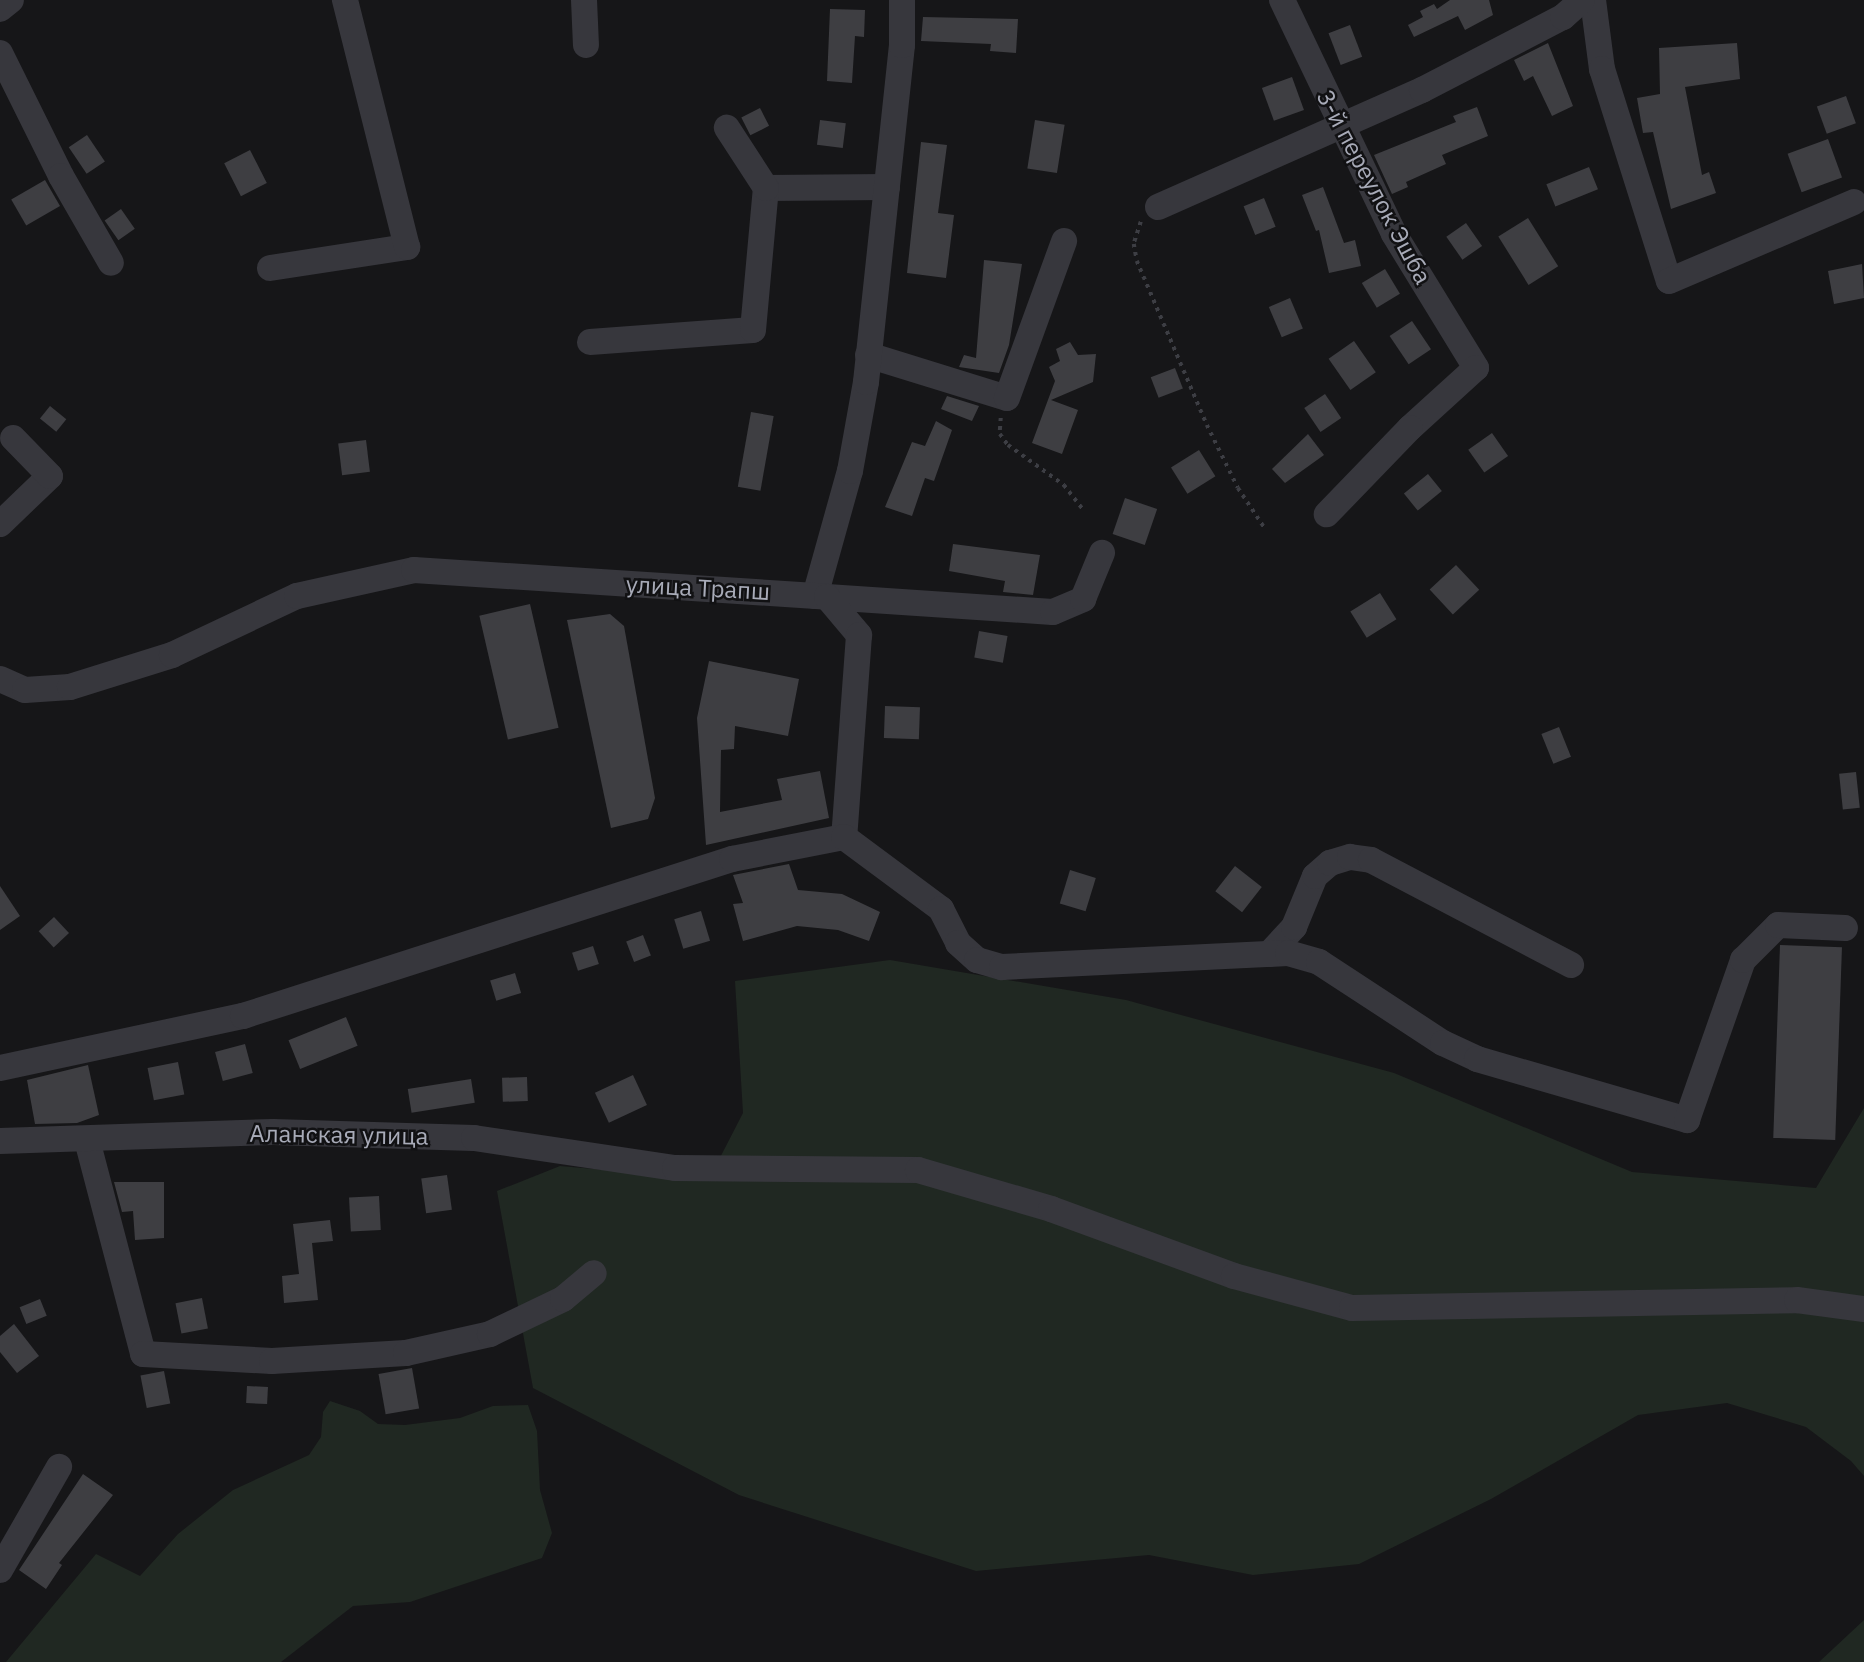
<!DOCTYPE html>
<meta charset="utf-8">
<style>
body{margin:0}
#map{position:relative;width:1864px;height:1662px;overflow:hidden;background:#161618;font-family:"IBM Plex Sans",sans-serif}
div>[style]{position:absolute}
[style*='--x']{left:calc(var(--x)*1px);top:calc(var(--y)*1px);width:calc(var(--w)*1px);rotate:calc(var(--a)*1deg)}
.green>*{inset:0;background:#202822}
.building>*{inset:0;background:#3e3e42;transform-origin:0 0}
.path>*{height:3.5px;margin-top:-1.75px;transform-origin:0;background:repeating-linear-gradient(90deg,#3d3e44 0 3.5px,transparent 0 8.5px)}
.minor>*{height:26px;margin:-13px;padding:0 13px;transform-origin:13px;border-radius:13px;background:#37373d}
span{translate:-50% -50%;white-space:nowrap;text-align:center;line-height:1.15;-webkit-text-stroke:5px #111113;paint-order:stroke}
.street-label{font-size:24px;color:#a8abb8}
</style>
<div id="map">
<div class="green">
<i style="clip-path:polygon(890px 960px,1126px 1000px,1394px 1073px,1632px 1172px,1816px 1188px,1864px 1108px,1864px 1476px,1851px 1461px,1806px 1427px,1727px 1403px,1638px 1415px,1491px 1499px,1359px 1564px,1253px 1575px,1149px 1555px,976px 1571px,739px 1495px,533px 1388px,497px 1191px,560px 1166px,709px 1179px,743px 1113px,735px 981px)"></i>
<i style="clip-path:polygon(330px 1401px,360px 1411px,378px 1424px,405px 1425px,460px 1418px,493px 1406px,528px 1405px,537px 1431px,540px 1490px,552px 1533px,542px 1558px,410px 1602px,353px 1606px,281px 1662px,6px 1662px,96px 1554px,140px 1576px,178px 1534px,233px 1490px,309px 1455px,321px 1437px,323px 1412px)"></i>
<i style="clip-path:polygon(1864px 1620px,1864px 1662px,1819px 1662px)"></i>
</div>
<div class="building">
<i style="clip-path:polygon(1450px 0,1489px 0,1493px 15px,1465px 30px,1458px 16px,1414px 37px,1408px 25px,1423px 17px,1420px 11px,1434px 4px,1437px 9px)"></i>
<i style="clip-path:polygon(830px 9px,865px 10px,864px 37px,855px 36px,852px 83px,827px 81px)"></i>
<i style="clip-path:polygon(923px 17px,1018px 19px,1016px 53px,990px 51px,991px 44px,921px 41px)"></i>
<i style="left:1350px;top:25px;width:34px;height:23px;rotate:69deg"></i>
<i style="clip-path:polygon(1548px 43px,1573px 106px,1552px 116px,1533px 76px,1524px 81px,1514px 60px)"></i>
<i style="clip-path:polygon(1737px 43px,1740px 79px,1685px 87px,1702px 175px,1709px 172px,1716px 193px,1671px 209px,1653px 132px,1643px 133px,1637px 98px,1660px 94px,1659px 48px)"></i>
<i style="left:1292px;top:77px;width:35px;height:32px;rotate:70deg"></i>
<i style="left:1846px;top:96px;width:29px;height:31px;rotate:70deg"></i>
<i style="clip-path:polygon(1477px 107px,1488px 136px,1442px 155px,1446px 164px,1406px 182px,1408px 187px,1392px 194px,1374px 155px,1456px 122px,1453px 116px)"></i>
<i style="left:760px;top:108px;width:20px;height:21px;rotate:63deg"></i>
<i style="left:820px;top:120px;width:26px;height:25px;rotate:7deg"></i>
<i style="left:1035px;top:120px;width:30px;height:49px;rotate:9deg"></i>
<i style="left:87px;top:135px;width:32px;height:22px;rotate:56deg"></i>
<i style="left:1828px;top:139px;width:41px;height:43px;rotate:70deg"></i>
<i style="clip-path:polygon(921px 142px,947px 145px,938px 213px,954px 215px,946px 278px,907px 273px)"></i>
<i style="left:250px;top:150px;width:37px;height:29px;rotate:63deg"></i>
<i style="left:1589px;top:167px;width:24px;height:46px;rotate:68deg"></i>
<i style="left:45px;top:180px;width:30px;height:39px;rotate:60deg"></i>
<i style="clip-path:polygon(1323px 187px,1344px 243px,1355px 240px,1361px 266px,1329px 273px,1319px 230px,1316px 231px,1302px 195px)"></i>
<i style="left:1264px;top:198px;width:31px;height:22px;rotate:68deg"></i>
<i style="left:121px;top:209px;width:24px;height:20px;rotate:55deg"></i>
<i style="left:1528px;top:218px;width:57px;height:35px;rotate:58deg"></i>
<i style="left:1466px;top:223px;width:28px;height:24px;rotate:55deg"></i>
<i style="clip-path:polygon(984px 260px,1022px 264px,1009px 345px,999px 373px,959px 367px,964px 355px,976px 358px)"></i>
<i style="clip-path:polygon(1862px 264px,1864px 298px,1834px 304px,1828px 271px)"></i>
<i style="left:1385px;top:269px;width:29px;height:27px;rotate:59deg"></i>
<i style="left:1290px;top:298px;width:33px;height:23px;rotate:67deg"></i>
<i style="left:1412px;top:321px;width:34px;height:27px;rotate:56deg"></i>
<i style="left:1354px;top:341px;width:38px;height:31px;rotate:55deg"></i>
<i style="clip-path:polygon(1070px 342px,1078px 355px,1096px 354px,1093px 382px,1051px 400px,1078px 410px,1062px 454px,1032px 443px,1055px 381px,1049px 367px,1060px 361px,1056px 349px)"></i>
<i style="left:1175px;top:368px;width:22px;height:26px;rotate:69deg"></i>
<i style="left:1325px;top:394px;width:29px;height:25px;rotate:56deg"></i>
<i style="clip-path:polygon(947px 396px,979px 406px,972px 421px,941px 409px)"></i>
<i style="left:50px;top:406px;width:21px;height:16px;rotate:39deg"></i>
<i style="left:751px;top:412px;width:23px;height:76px;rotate:10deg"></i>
<i style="clip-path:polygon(936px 421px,952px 430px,934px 481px,925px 478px,912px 516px,885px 507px,912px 442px,925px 446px)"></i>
<i style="left:1492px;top:433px;width:28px;height:29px;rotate:55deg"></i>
<i style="clip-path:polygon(1308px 434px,1324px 455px,1285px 483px,1272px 469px)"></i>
<i style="left:366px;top:440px;width:32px;height:28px;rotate:83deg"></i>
<i style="left:1199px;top:450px;width:31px;height:33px;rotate:58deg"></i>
<i style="left:1428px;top:474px;width:22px;height:31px;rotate:51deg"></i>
<i style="left:1125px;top:498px;width:34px;height:38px;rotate:19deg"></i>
<i style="clip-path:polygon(953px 544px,1040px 555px,1033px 595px,1003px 592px,1005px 581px,949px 571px)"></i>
<i style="left:1456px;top:565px;width:34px;height:36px;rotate:47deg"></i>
<i style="left:1380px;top:593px;width:31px;height:35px;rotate:58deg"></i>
<i style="left:530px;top:604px;width:127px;height:52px;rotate:77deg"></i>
<i style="clip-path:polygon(610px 614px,624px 626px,655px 798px,648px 819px,611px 828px,567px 620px)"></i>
<i style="left:979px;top:631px;width:29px;height:27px;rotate:10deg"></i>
<i style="clip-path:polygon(709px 661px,799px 679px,788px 736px,735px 726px,734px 749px,721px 750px,720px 812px,782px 800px,777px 779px,820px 771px,829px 818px,706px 845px,697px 718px)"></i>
<i style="left:885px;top:706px;width:35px;height:32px;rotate:2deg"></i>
<i style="left:1559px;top:727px;width:32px;height:19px;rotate:68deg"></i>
<i style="left:1856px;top:772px;width:36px;height:17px;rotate:84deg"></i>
<i style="clip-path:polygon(789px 864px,798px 890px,842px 894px,880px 912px,869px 941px,838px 930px,797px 926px,743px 941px,733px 904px,743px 903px,733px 875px)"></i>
<i style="left:1235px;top:866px;width:34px;height:32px;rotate:38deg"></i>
<i style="left:1070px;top:870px;width:27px;height:35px;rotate:17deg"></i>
<i style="clip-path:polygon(0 886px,20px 916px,0 930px)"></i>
<i style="left:701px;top:911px;width:31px;height:28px;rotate:73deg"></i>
<i style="left:54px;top:917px;width:22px;height:21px;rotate:47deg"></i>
<i style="left:643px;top:935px;width:22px;height:18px;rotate:69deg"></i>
<i style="left:1780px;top:945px;width:62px;height:193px;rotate:2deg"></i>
<i style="left:593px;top:946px;width:19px;height:22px;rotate:72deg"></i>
<i style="left:515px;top:973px;width:21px;height:26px;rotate:73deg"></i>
<i style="left:346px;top:1017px;width:31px;height:62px;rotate:68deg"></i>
<i style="left:245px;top:1044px;width:30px;height:31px;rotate:75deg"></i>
<i style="left:178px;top:1062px;width:33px;height:31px;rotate:79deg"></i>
<i style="clip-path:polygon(88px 1065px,99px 1115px,77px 1123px,35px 1124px,27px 1080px)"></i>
<i style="left:633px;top:1075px;width:33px;height:42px;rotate:65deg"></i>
<i style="left:527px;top:1077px;width:24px;height:25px;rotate:88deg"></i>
<i style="left:471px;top:1079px;width:24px;height:64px;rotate:81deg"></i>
<i style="left:447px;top:1175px;width:35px;height:26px;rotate:82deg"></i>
<i style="clip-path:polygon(114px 1182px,164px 1182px,164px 1238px,135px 1240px,133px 1211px,122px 1212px)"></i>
<i style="left:379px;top:1196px;width:34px;height:30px;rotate:87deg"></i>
<i style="clip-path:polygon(330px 1220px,333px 1241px,312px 1243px,318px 1300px,284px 1303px,282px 1276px,299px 1274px,293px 1224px)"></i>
<i style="left:202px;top:1298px;width:31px;height:27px;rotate:79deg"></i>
<i style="left:40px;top:1299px;width:18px;height:22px;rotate:68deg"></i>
<i style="clip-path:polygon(14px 1324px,39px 1356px,17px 1373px,0 1352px,0 1336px)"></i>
<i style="left:412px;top:1368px;width:41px;height:34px;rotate:80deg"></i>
<i style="left:164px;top:1371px;width:33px;height:24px;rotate:79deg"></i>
<i style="left:247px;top:1386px;width:21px;height:17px;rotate:3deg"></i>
<i style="clip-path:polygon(83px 1474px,113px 1495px,59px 1563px,62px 1565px,46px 1589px,19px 1570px)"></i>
</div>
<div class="path">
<i style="--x:1141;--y:222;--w:23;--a:108"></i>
<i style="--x:1134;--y:244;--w:17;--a:80"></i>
<i style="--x:1137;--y:261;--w:178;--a:66.9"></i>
<i style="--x:1207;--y:425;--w:70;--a:63.8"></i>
<i style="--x:1238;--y:488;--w:50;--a:56.3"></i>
<i style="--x:1001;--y:418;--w:16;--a:94"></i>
<i style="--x:1000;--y:434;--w:14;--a:54"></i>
<i style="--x:1008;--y:445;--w:69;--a:35.5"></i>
<i style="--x:1064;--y:485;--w:33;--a:52"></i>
</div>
<div class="minor">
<i style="--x:584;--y:0;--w:45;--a:87.5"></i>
<i style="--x:1282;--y:0;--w:259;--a:64.4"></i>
<i style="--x:1394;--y:234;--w:157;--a:58.5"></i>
<i style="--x:1476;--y:368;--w:89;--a:137.7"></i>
<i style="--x:1410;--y:428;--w:120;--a:134"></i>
<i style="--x:1593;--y:0;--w:70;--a:82.6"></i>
<i style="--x:1602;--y:69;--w:222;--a:72.5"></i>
<i style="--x:1669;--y:281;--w:201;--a:-23.1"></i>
<i style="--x:0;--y:9;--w:14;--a:-39"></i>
<i style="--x:0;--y:53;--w:137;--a:63.6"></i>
<i style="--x:61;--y:176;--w:100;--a:60.1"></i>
<i style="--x:766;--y:188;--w:121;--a:-0.5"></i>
<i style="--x:1158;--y:207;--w:289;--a:-23.9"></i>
<i style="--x:1422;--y:90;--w:159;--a:-27.4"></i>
<i style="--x:1563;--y:17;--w:25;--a:-42"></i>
<i style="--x:270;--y:268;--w:139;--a:-8.7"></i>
<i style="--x:407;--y:247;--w:255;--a:-104.1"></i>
<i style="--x:590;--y:342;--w:163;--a:-4.2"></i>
<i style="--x:753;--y:330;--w:143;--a:-84.8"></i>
<i style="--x:766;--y:188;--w:72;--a:-123"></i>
<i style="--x:868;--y:355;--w:145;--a:17.2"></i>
<i style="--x:1007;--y:398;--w:167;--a:-70"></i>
<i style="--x:0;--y:524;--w:69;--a:-43.8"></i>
<i style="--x:50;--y:476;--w:53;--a:-134.2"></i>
<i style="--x:815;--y:596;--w:130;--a:-74.4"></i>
<i style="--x:850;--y:471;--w:90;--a:-79.8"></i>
<i style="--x:866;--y:382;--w:339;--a:-83.9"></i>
<i style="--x:902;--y:45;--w:45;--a:-90"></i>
<i style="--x:827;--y:597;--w:226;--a:3.8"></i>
<i style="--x:1053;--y:612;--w:33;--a:-23"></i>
<i style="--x:1083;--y:599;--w:50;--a:-67.6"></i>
<i style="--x:0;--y:679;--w:27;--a:24"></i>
<i style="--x:25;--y:690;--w:45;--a:-3.8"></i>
<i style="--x:70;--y:687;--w:107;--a:-17.4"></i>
<i style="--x:172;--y:655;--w:138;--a:-25.3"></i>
<i style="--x:297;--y:596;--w:120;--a:-12.5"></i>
<i style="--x:414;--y:570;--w:414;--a:3.7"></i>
<i style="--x:827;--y:597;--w:50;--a:49.9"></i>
<i style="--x:859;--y:635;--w:203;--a:94.2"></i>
<i style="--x:1269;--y:954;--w:37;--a:-47"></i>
<i style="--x:1294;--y:927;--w:55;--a:-67.6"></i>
<i style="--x:1315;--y:876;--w:20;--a:-41"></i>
<i style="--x:1330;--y:863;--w:21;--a:-17"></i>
<i style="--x:1350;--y:857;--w:21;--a:8"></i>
<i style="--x:1371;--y:860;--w:226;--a:27.7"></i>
<i style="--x:0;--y:1068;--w:249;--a:-12.1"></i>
<i style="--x:243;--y:1016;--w:514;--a:-17.8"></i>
<i style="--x:732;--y:859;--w:114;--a:-11.1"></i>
<i style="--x:844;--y:837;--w:121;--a:36.6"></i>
<i style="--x:941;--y:909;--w:38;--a:63"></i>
<i style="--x:958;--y:943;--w:25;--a:42"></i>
<i style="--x:977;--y:960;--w:26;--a:16"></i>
<i style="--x:1002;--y:967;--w:286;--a:-2.8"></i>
<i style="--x:1288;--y:953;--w:32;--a:16"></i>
<i style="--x:1319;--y:962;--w:148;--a:33.2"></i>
<i style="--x:1443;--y:1043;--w:38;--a:25"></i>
<i style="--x:1477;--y:1059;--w:219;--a:16.2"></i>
<i style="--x:1687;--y:1120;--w:170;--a:-70.7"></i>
<i style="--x:1743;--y:960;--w:49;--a:-45"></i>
<i style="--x:1778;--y:925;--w:67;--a:2.6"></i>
<i style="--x:87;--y:1140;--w:221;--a:75.3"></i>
<i style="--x:143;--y:1354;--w:129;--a:3.1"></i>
<i style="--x:272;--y:1361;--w:134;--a:-3.4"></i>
<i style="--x:406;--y:1353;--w:86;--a:-12.7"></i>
<i style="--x:490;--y:1334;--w:81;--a:-25.6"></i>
<i style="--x:563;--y:1299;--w:40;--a:-40"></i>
<i style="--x:0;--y:1141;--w:273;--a:-1.9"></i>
<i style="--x:273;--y:1132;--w:201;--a:1.7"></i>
<i style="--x:474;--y:1138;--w:203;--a:8.5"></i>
<i style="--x:675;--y:1168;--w:243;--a:0.5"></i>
<i style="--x:918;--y:1170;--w:139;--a:16.3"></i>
<i style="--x:1051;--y:1209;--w:195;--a:20.1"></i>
<i style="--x:1234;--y:1276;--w:122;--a:15.2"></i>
<i style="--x:1352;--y:1308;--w:445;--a:-1"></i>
<i style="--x:1797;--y:1300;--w:68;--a:7.7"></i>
<i style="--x:0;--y:1570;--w:119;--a:-60.2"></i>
</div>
<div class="street-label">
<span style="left:1374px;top:187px;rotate:62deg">3-й переулок Эшба</span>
<span style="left:698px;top:588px;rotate:3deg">улица Трапш</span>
<span style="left:339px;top:1135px;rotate:1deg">Аланская улица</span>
</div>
</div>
